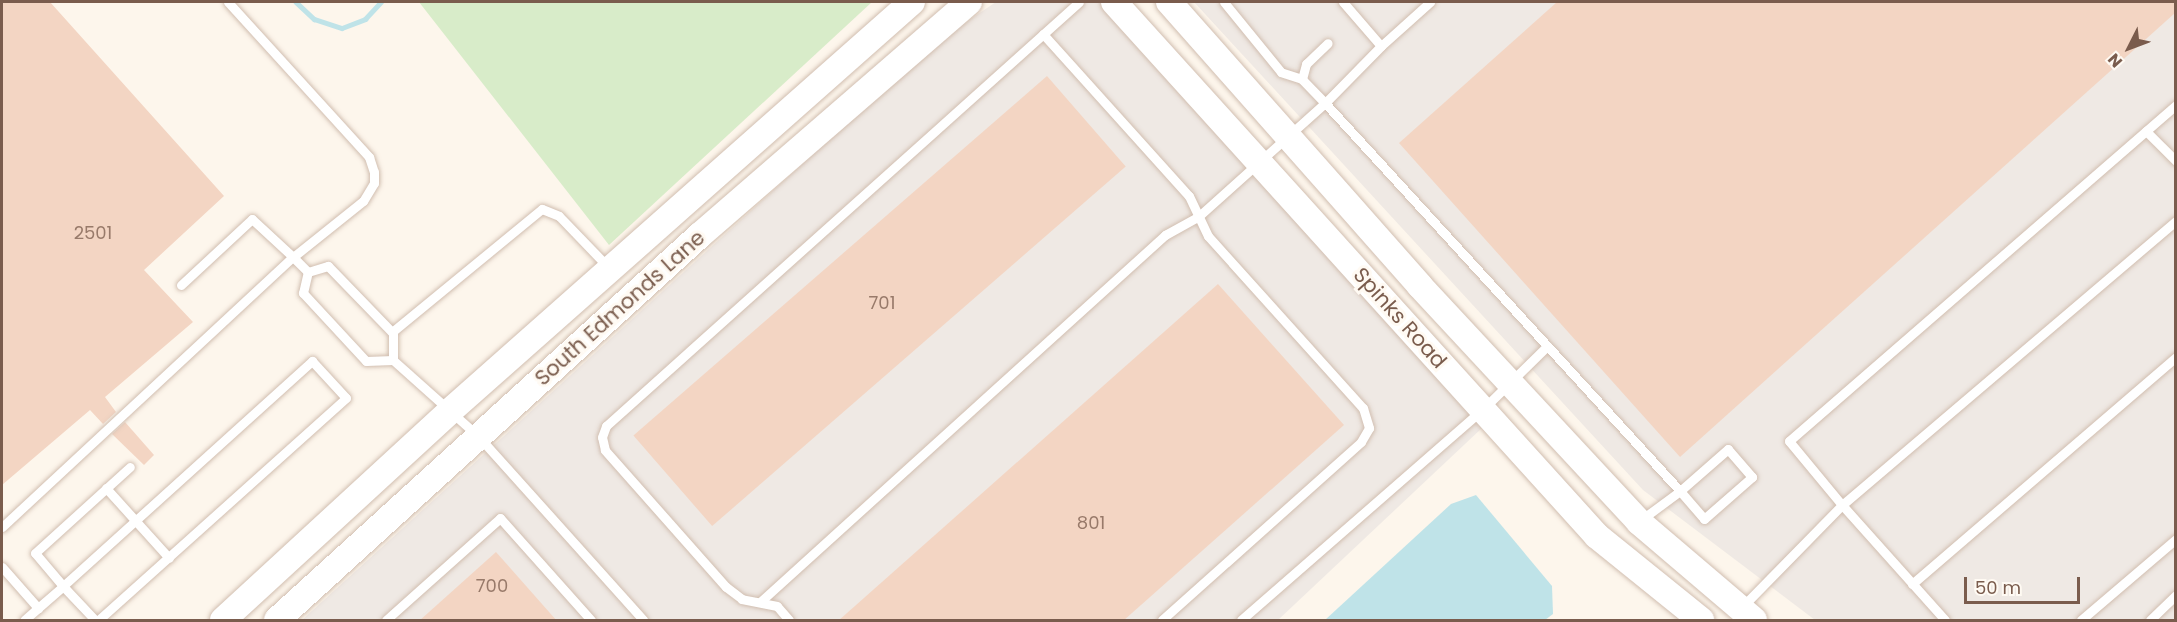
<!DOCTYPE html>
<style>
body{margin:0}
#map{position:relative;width:2177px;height:622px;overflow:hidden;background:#fdf6ec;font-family:Poppins,sans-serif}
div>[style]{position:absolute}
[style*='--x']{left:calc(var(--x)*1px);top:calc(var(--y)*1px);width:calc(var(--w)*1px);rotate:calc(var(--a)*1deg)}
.industrial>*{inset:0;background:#efe9e4}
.green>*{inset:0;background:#d8ecc9}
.water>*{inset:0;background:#bfe3e8}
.stream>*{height:4.5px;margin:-2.25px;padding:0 2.25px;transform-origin:2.25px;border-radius:2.25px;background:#bfe3e8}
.building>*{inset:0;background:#f3d5c3;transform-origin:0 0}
.roads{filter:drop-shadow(0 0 2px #d1beb0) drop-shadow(0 0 2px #d1beb0)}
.service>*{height:9px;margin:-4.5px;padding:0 4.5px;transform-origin:4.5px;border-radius:4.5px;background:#fff}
.secondary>*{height:26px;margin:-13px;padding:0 13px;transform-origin:13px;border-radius:13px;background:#fff}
span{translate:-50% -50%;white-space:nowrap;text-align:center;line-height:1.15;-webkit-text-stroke:6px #fffaf3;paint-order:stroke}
.number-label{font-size:18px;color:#987a6a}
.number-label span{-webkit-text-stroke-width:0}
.street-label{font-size:21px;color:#7a5c4d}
.frame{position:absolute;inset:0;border:3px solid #7a5c4d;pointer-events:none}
.north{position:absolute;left:2099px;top:18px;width:60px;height:60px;-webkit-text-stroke:4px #fffaf3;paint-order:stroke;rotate:228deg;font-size:16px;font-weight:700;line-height:24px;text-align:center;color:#7a5c4d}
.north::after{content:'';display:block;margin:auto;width:21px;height:27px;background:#7a5c4d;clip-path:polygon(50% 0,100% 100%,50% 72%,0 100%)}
.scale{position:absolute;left:1964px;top:577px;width:116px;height:27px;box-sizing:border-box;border:3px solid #7a5c4d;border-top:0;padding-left:8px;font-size:18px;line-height:21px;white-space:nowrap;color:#7a5c4d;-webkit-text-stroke:4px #fffaf3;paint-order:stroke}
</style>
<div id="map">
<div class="industrial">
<i style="clip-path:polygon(996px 2px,1101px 2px,1482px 428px,1278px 620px,302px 620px,935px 43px)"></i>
<i style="clip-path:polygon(1194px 2px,2175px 2px,2175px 620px,1815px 620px,1643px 490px)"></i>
</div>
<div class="green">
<i style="clip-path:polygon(419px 2px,872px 2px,609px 245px)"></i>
</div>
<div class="water">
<i style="clip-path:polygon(1476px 495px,1552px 586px,1553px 614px,1545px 620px,1325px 620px,1451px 504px)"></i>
</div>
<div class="stream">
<i style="--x:296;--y:2;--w:25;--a:43"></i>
<i style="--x:314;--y:19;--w:29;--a:18"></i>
<i style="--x:342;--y:28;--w:25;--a:-21"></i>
<i style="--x:365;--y:19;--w:23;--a:-47"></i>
</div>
<div class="building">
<i style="clip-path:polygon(2px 2px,50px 2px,224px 196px,144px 270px,193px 322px,105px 397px,116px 412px,103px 424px,90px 410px,2px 485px)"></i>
<i style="clip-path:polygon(1557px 2px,2175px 2px,2175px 13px,1680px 457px,1399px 143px)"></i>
<i style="left:1047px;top:76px;width:120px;height:548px;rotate:49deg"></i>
<i style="clip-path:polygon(1218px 284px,1344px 425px,1123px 621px,838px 621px)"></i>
<i style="clip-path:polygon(125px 422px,154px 455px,144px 465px,112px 434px)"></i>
<i style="clip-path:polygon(496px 552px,557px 621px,419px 621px)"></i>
</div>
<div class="roads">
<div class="service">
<i style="--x:228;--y:2;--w:210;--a:47.7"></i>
<i style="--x:369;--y:157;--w:16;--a:72"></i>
<i style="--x:374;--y:172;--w:11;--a:90"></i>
<i style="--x:374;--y:183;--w:21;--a:121"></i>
<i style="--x:363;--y:201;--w:90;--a:141.3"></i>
<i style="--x:293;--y:257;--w:21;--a:45"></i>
<i style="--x:1343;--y:2;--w:58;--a:49.2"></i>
<i style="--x:1381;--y:46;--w:80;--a:134.5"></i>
<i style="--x:1325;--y:103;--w:526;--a:47.54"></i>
<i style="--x:1680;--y:491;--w:37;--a:49"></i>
<i style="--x:1704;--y:519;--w:64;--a:-41.2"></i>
<i style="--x:1752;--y:477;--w:37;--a:-131"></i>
<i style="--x:1728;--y:449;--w:64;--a:138.8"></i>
<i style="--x:1680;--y:491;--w:49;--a:143.4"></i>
<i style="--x:1043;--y:34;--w:218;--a:48"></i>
<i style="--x:1189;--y:196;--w:44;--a:64.6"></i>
<i style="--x:1208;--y:236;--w:232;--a:48"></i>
<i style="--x:1363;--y:408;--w:21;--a:73"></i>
<i style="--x:1369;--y:428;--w:16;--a:120"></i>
<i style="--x:1361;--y:442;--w:267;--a:138.2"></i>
<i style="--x:1381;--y:46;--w:66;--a:-41.9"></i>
<i style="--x:1302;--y:79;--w:16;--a:-75"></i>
<i style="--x:1306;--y:64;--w:30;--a:-44"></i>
<i style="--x:2146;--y:131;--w:42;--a:45"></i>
<i style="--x:328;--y:266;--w:93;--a:45.9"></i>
<i style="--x:393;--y:333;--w:27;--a:90"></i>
<i style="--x:393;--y:360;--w:27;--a:178"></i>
<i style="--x:366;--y:361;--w:93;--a:-132.8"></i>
<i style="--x:303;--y:293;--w:22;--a:-77"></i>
<i style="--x:308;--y:272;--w:21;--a:-17"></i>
<i style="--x:392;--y:332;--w:194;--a:-39.4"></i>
<i style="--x:542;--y:209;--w:18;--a:22"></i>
<i style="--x:559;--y:216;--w:72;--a:46.1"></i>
<i style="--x:393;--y:360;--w:115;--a:41.8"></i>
<i style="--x:479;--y:437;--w:246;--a:48.1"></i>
<i style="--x:106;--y:488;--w:94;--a:48"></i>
<i style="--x:2;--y:527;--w:397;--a:-42.9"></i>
<i style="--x:293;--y:257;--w:56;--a:-137.2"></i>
<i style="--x:252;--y:219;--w:97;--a:137.1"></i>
<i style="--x:2;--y:567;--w:55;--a:48.7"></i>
<i style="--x:38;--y:608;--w:18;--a:139"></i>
<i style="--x:1912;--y:584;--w:348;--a:-40.7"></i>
<i style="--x:760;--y:602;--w:547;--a:-42.18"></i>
<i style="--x:1165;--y:235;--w:39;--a:-29"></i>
<i style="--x:1199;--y:216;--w:169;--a:-41.9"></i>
<i style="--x:1325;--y:103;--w:33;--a:-134"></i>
<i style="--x:1302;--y:79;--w:22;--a:-162"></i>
<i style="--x:1281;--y:72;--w:90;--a:-129.2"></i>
<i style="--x:1742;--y:607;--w:143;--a:-45.6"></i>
<i style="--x:1842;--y:505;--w:83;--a:-129.6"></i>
<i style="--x:1789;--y:441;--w:513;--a:-40.97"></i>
<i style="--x:38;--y:608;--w:33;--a:-41"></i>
<i style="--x:63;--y:586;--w:43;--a:-130.3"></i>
<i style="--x:35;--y:553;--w:128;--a:-42.2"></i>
<i style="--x:95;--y:620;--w:47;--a:-133.3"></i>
<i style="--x:63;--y:586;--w:336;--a:-42.1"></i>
<i style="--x:312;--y:361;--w:50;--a:47.4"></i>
<i style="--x:346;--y:398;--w:332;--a:138.1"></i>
<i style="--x:386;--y:620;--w:153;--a:-41.8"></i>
<i style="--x:500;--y:518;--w:137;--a:48.3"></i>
<i style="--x:789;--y:620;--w:18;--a:-131"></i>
<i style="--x:777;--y:606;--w:36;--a:-169"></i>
<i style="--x:742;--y:599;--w:20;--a:-143"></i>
<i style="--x:726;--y:587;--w:183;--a:-131.5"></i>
<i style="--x:605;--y:450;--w:13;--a:-103"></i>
<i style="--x:602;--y:437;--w:12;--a:-70"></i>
<i style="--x:606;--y:426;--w:635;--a:-41.87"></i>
<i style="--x:1241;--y:620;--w:321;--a:-41.1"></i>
<i style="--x:1483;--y:409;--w:90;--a:-44.5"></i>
<i style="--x:1945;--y:620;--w:154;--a:-131.8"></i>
<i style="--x:1842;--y:505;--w:438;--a:-40.4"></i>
<i style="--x:2081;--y:620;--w:125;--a:-40.5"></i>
<i style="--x:2150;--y:620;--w:36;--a:-44"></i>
</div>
<div class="secondary">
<i style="--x:1114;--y:2;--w:720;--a:47.87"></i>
<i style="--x:1597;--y:536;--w:134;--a:38.9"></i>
<i style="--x:1169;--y:2;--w:379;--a:48.5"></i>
<i style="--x:1420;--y:286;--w:322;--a:47.1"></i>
<i style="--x:1639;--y:522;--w:151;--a:40.4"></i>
<i style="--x:223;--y:620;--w:309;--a:-42.6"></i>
<i style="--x:450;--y:411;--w:617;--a:-41.52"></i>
<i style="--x:277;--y:620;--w:571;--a:-42.3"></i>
<i style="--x:699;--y:236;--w:357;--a:-40.9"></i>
</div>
</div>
<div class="number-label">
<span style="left:93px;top:233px">2501</span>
<span style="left:882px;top:303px">701</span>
<span style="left:1091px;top:523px">801</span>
<span style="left:492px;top:586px">700</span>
</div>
<div class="street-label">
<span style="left:620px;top:308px;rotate:-42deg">South Edmonds Lane</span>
<span style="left:1400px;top:318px;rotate:48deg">Spinks Road</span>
</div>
<div class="frame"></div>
<div class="north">N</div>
<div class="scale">50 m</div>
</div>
